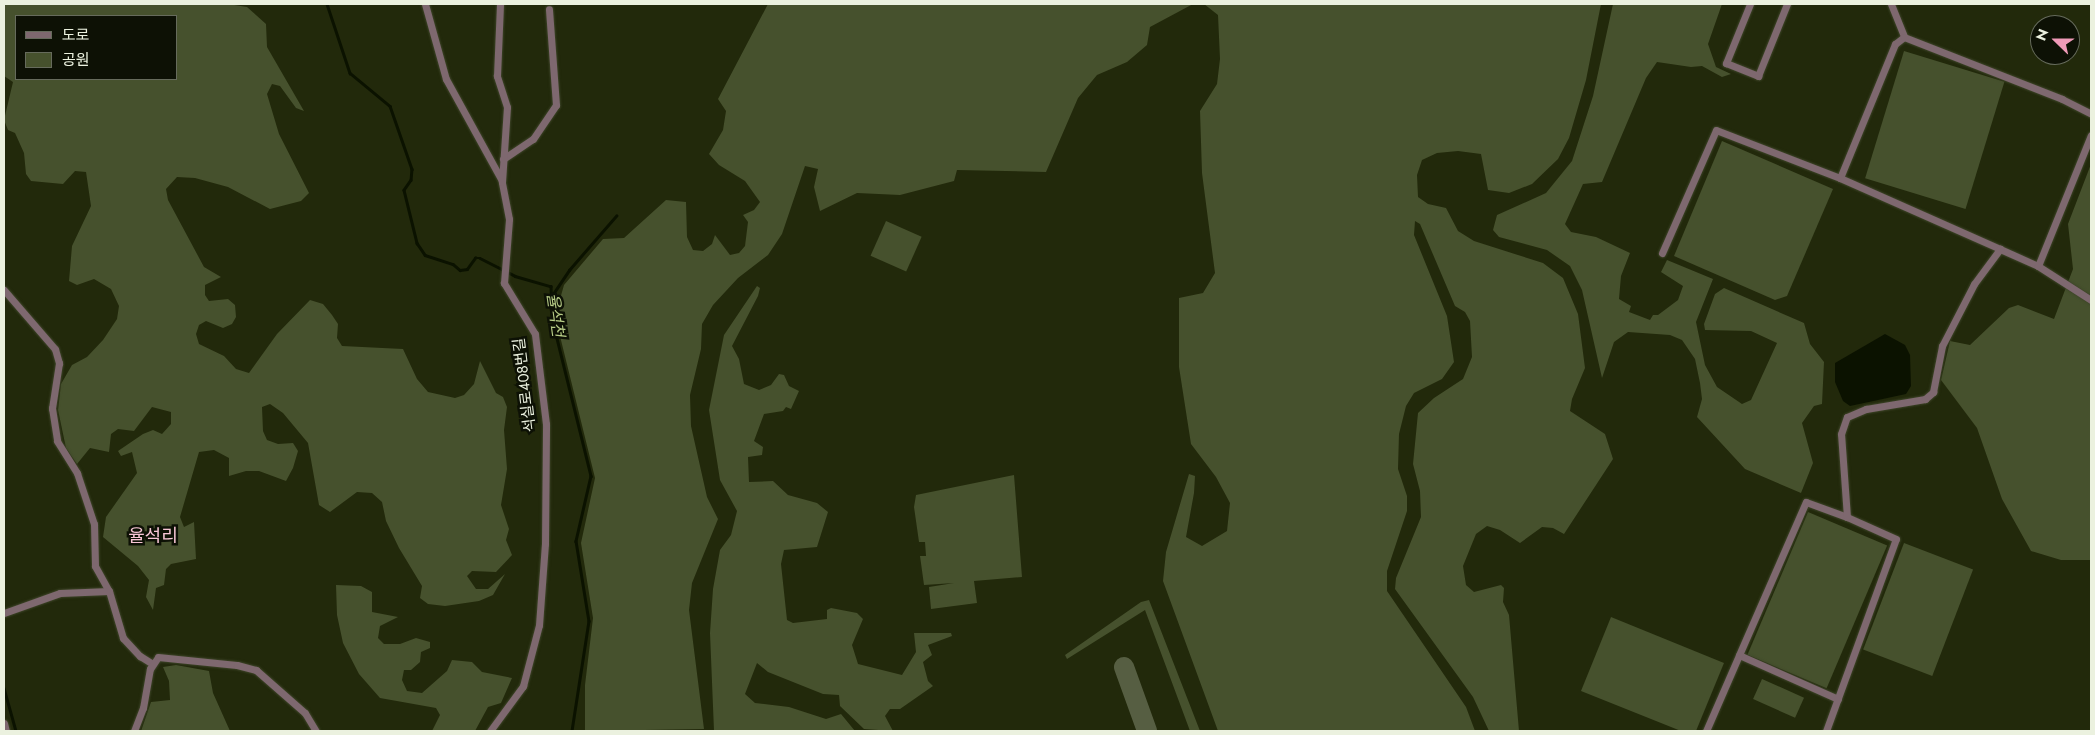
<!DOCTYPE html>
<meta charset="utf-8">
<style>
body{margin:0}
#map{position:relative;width:2095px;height:735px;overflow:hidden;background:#22290b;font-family:Jost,"Noto Sans KR",sans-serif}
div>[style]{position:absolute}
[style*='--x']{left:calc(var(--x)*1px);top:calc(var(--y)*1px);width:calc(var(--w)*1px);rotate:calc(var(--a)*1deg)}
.green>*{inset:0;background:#46512d;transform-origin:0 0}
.water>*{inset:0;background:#0b1200}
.stream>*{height:2.5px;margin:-1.25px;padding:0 1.25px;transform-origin:1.25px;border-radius:1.25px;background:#0b1200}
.taxiway>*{height:20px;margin:-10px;padding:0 10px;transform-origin:10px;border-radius:10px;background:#565e42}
.roads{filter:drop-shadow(0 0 1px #3e4529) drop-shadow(0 0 1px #3e4529)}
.street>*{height:7px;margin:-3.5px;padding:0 3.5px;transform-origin:3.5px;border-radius:3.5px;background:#7e686f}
span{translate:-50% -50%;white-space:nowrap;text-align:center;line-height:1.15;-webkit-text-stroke:5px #0d1105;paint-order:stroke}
.street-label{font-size:15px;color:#ebf1df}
.water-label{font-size:16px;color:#b8cd87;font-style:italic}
.quarter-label{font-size:18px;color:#f7c5d5}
.frame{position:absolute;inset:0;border:5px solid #ebf1df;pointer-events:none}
.legend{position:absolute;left:15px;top:15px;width:162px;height:65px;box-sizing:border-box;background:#0d1105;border:1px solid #666b5c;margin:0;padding:6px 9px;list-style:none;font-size:15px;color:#ebf1df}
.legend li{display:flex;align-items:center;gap:10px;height:25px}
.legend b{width:25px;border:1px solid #666b5c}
.north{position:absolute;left:2030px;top:15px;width:50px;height:50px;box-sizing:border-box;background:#0d1105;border:1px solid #666b5c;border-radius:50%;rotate:292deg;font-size:14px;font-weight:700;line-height:20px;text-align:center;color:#ebf1df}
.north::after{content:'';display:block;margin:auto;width:18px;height:22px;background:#ef9ab8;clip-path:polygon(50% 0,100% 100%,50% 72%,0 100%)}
</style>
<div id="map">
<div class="green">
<i style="clip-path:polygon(evenodd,4px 4px,228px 4px,247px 7px,266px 24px,267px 47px,304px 111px,296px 108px,280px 86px,272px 84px,267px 94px,279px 134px,309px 193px,301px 201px,270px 209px,228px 187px,195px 178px,177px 177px,166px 189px,168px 200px,204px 267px,221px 277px,205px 285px,205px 295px,209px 301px,228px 299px,235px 305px,236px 317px,232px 324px,223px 328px,206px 321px,199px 325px,196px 334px,199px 344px,224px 356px,236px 369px,249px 373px,277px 334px,310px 300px,323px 304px,332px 315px,338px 324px,337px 338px,342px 346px,403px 349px,417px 379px,428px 392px,455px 398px,464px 395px,474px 384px,480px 361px,496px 393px,503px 397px,507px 407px,504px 430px,507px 469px,501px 505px,509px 529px,506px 540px,512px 555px,496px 572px,472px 571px,467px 576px,476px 589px,488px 589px,505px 574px,493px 595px,479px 601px,445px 606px,428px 604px,420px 598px,422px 586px,399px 548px,386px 521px,382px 502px,372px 493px,357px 492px,330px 512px,319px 505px,308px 443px,283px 413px,270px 404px,262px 407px,263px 431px,267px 440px,278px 444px,293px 443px,298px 451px,293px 468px,286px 481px,259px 471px,246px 471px,229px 476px,229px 458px,214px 450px,199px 452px,180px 517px,184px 527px,194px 522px,196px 559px,171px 564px,166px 569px,164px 585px,156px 588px,153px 610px,146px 597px,149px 580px,138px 566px,103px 537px,106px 517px,137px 473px,132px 452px,121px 456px,118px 451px,143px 434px,153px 430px,162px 434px,171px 424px,171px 412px,152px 407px,134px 431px,118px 429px,111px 434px,109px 452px,90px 448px,77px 464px,66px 448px,58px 410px,61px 384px,72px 365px,87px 357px,103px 340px,117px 319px,119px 306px,111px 289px,94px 279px,77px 285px,69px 281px,72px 246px,91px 206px,86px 172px,75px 171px,63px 184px,31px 181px,26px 174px,24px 153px,15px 133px,8px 130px,4px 120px,13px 82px,4px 76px,4px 4px,176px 16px,176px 79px,16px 79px,16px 16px,176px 16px)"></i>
<i style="clip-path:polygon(768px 4px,1193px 4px,1150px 27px,1147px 45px,1127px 62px,1097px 75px,1078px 98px,1046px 172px,957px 170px,954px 181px,900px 195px,857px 193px,820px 211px,814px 187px,818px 169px,805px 166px,782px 234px,768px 255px,738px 278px,713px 305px,702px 324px,701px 349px,690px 395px,691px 426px,707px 497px,718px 519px,692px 583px,689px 610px,704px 729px,585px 731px,585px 685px,593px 618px,581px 543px,595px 478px,558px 328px,558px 306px,564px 285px,603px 239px,624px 238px,666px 200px,686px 202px,687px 237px,693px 250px,703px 251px,712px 244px,715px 235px,730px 255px,739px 253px,745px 246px,748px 222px,743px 215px,754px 210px,760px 202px,745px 181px,719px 165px,709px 154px,723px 130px,726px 111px,718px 99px)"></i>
<i style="clip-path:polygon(1204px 4px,1601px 4px,1586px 80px,1569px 138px,1558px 159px,1532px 184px,1509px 193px,1488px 190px,1481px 154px,1458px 151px,1437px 153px,1422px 160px,1417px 175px,1418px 197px,1428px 204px,1446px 208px,1458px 231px,1474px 241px,1543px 263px,1563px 278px,1578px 314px,1585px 368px,1572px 399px,1570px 411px,1605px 434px,1613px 459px,1564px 534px,1553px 528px,1542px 527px,1520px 543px,1500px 530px,1487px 526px,1476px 534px,1463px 566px,1466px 585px,1474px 592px,1501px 585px,1504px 588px,1503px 602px,1509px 615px,1519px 731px,1489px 731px,1473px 697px,1395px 589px,1396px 578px,1421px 517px,1420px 491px,1413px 464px,1418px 413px,1434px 398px,1463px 379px,1472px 357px,1470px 321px,1465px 312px,1455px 306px,1420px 224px,1415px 221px,1414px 235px,1447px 316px,1454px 362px,1442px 379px,1414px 393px,1406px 406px,1399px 434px,1398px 469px,1407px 496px,1407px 511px,1387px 571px,1387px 591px,1466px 707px,1475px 731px,1218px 731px,1163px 581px,1166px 552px,1189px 474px,1195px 476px,1194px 493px,1186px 537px,1202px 546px,1227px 531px,1230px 503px,1216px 477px,1191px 444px,1179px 367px,1179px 298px,1203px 293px,1215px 273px,1202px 173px,1200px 111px,1217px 84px,1220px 59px,1218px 15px)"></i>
<i style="clip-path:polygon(1613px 4px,1722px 4px,1708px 44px,1716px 67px,1731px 74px,1722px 77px,1702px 66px,1691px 67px,1657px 62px,1646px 78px,1602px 182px,1583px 184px,1565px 224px,1571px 232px,1596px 237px,1630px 253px,1621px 276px,1619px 299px,1631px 306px,1629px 312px,1650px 320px,1653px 315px,1658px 315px,1678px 300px,1683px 286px,1661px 272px,1667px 260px,1713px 279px,1696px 322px,1705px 365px,1717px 387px,1742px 404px,1751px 400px,1777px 343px,1751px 331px,1705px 330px,1704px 324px,1715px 294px,1724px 288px,1804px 323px,1810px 344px,1824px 362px,1822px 404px,1814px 406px,1802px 423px,1813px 463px,1801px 493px,1745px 469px,1697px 417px,1702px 399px,1700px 383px,1695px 359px,1682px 340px,1670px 335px,1628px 332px,1614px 342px,1602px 378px,1582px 290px,1570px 266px,1547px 250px,1499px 237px,1493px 230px,1497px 215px,1546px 193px,1572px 161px,1593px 96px)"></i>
<i style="left:1904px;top:51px;width:105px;height:133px;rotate:17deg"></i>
<i style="clip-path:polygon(1722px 141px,1833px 189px,1787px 296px,1775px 300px,1674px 256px)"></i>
<i style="clip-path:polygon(2091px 164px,2091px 560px,2061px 560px,2031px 551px,2002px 499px,1977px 428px,1941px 380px,1950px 341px,1970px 345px,2009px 308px,2018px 305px,2054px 319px,2073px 269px,2068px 224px)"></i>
<i style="left:886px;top:221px;width:39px;height:38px;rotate:24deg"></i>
<i style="clip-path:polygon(757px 286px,760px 288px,758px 296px,732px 346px,739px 359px,744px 384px,759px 390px,771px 385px,779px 374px,784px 375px,789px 386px,799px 391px,791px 409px,786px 407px,783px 411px,764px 414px,754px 441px,763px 447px,762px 455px,748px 457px,749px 482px,773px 481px,788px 495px,817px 503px,828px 512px,817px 547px,784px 550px,781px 564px,787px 620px,793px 623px,827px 619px,827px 610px,831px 608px,857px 613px,863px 619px,852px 645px,858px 664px,902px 675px,916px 652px,914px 633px,951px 633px,952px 636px,928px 645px,932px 655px,923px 662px,928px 681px,933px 686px,900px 709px,890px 709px,885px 716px,893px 731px,864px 729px,840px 706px,839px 695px,823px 694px,768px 672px,757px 663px,745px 694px,755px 703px,789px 707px,826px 719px,841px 714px,855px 731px,714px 731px,710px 633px,713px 589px,720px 550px,731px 535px,737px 511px,720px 480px,709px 410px,724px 335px)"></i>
<i style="clip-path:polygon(1014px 475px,1022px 577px,974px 581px,977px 603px,931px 609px,929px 587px,954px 583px,924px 585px,920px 556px,926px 556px,925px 542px,919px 542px,914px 507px,916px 495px)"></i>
<i style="left:1808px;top:512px;width:86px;height:155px;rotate:23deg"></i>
<i style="left:1904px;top:543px;width:74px;height:114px;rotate:21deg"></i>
<i style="clip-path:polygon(336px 585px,361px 586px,372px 592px,372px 612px,398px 617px,380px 626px,378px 638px,384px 644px,400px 644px,416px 638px,430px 642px,430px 648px,421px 652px,420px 662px,411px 670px,404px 670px,402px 680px,407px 691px,422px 693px,447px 671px,452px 660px,472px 662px,482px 672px,512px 678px,501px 703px,488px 707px,475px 731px,432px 731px,440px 715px,436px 708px,380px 698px,359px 674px,343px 643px,337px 615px)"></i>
<i style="clip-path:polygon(1149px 600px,1200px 731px,1190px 731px,1145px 610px,1067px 659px,1065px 655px,1141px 602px)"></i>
<i style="clip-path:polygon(1611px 617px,1724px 663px,1696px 731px,1681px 731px,1581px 691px)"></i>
<i style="clip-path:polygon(176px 665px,209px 671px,213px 693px,230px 731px,141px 731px,151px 702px,170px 700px,169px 681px,163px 667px)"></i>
<i style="left:1762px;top:679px;width:46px;height:22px;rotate:24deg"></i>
</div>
<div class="water">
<i style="clip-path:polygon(1885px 334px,1905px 345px,1910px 355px,1911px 386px,1906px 394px,1850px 406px,1843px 401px,1835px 382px,1835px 363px)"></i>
</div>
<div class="stream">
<i style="--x:327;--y:4;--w:73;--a:71.6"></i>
<i style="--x:350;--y:73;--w:52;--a:39.5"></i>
<i style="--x:390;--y:106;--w:67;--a:70.8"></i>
<i style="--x:412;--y:169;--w:11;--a:95"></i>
<i style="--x:411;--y:180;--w:12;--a:125"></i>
<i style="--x:404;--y:190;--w:55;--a:76.2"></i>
<i style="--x:417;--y:243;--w:14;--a:56"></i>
<i style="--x:425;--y:255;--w:29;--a:18"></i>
<i style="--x:453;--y:264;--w:9;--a:41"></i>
<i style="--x:460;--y:270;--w:7;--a:-8"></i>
<i style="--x:467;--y:269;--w:14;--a:-54"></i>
<i style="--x:475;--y:258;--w:5;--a:0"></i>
<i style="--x:480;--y:258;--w:39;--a:27"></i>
<i style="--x:515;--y:276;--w:37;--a:16"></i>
<i style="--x:551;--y:286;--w:32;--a:88"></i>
<i style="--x:552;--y:318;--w:163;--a:76.1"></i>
<i style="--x:591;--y:476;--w:67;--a:103"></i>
<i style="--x:576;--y:541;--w:81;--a:80.8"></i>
<i style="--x:589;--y:621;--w:111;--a:98.8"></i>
<i style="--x:553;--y:294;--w:29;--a:-56"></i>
<i style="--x:569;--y:270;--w:72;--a:-49"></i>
<i style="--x:4;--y:688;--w:45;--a:74.4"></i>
</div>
<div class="taxiway">
<i style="--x:1124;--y:667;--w:68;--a:70.2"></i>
</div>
<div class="roads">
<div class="street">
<i style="--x:425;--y:4;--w:78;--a:74.4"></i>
<i style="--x:446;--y:79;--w:116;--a:61.2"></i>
<i style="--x:1750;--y:4;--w:64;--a:112.1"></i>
<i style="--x:1726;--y:63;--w:35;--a:22"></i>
<i style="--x:1758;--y:76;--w:78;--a:-68.1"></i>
<i style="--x:1891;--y:4;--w:35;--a:68"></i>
<i style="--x:503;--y:159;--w:36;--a:-34"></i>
<i style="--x:533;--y:139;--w:41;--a:-55.9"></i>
<i style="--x:556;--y:105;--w:96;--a:-94.2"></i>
<i style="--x:1840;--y:178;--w:145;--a:-67.7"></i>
<i style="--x:1895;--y:44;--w:11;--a:-38"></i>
<i style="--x:1904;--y:37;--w:170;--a:21.4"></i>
<i style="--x:2062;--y:99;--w:33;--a:27"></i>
<i style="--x:1662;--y:253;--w:134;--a:-66.3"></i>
<i style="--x:1716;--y:130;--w:133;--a:21.2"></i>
<i style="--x:1840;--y:178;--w:175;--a:23.9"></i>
<i style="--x:2000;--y:249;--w:42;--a:24.1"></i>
<i style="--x:2038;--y:266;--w:63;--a:32.7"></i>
<i style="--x:2038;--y:266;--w:141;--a:-68"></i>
<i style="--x:4;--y:290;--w:78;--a:49.2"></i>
<i style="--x:55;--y:349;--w:15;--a:74"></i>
<i style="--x:59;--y:363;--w:46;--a:98.8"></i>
<i style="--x:52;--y:408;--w:33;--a:81"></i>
<i style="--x:57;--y:441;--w:38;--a:58"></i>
<i style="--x:77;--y:473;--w:54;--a:71.6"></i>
<i style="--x:94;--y:524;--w:42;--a:88.6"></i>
<i style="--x:95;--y:566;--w:29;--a:61"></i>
<i style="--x:109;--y:591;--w:49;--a:73.4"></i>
<i style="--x:123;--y:638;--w:25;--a:47"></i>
<i style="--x:140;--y:656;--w:15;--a:32"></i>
<i style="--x:4;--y:613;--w:59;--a:-19.7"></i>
<i style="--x:60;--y:593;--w:49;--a:-2.3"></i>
<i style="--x:1838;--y:699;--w:108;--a:-156"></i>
<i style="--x:1739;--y:655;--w:167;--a:-66.4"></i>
<i style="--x:1806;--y:502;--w:44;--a:20.1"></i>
<i style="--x:4;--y:723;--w:8;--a:76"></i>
<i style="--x:134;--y:731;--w:25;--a:-69"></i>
<i style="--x:143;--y:708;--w:40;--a:-80"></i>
<i style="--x:150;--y:669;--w:14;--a:-56"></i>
<i style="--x:158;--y:657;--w:79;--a:5.8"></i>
<i style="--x:237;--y:665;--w:20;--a:15"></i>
<i style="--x:256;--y:670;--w:65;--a:41.3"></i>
<i style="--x:305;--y:713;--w:21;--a:59"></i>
<i style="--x:490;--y:731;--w:56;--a:-53.7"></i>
<i style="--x:523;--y:686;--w:63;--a:-75.3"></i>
<i style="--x:539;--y:625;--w:81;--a:-85.8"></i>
<i style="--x:545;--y:544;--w:120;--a:-89.5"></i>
<i style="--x:546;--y:424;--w:91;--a:-97"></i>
<i style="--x:535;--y:334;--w:60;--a:-121.3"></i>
<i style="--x:504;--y:283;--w:64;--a:-85.5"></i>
<i style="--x:509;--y:219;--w:38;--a:-101"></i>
<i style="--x:502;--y:182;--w:75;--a:-86.2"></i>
<i style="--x:507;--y:107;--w:33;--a:-108"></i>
<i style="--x:497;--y:76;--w:72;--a:-87.6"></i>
<i style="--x:1706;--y:731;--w:83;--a:-66.5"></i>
<i style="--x:1826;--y:731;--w:204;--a:-70"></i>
<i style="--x:1896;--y:539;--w:54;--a:-155.8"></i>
<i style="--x:1847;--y:517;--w:83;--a:-94.1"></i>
<i style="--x:1841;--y:434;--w:18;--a:-71"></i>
<i style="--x:1847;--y:417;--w:21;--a:-23"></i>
<i style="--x:1866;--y:409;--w:60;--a:-9.6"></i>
<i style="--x:1925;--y:399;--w:11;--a:-41"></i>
<i style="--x:1933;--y:392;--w:47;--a:-78.9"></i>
<i style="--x:1942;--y:346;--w:70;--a:-62.7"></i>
<i style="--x:1974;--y:284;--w:44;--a:-53.4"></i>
</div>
</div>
<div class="street-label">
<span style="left:525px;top:385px;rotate:-97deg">석실로408번길</span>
</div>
<div class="water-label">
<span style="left:555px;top:315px;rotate:82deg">율석천</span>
</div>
<div class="quarter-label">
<span style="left:153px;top:536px">율석리</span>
</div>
<div class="frame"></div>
<ul class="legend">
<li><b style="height:6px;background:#7e686f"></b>도로</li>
<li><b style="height:14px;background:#46512d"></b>공원</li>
</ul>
<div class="north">N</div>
</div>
